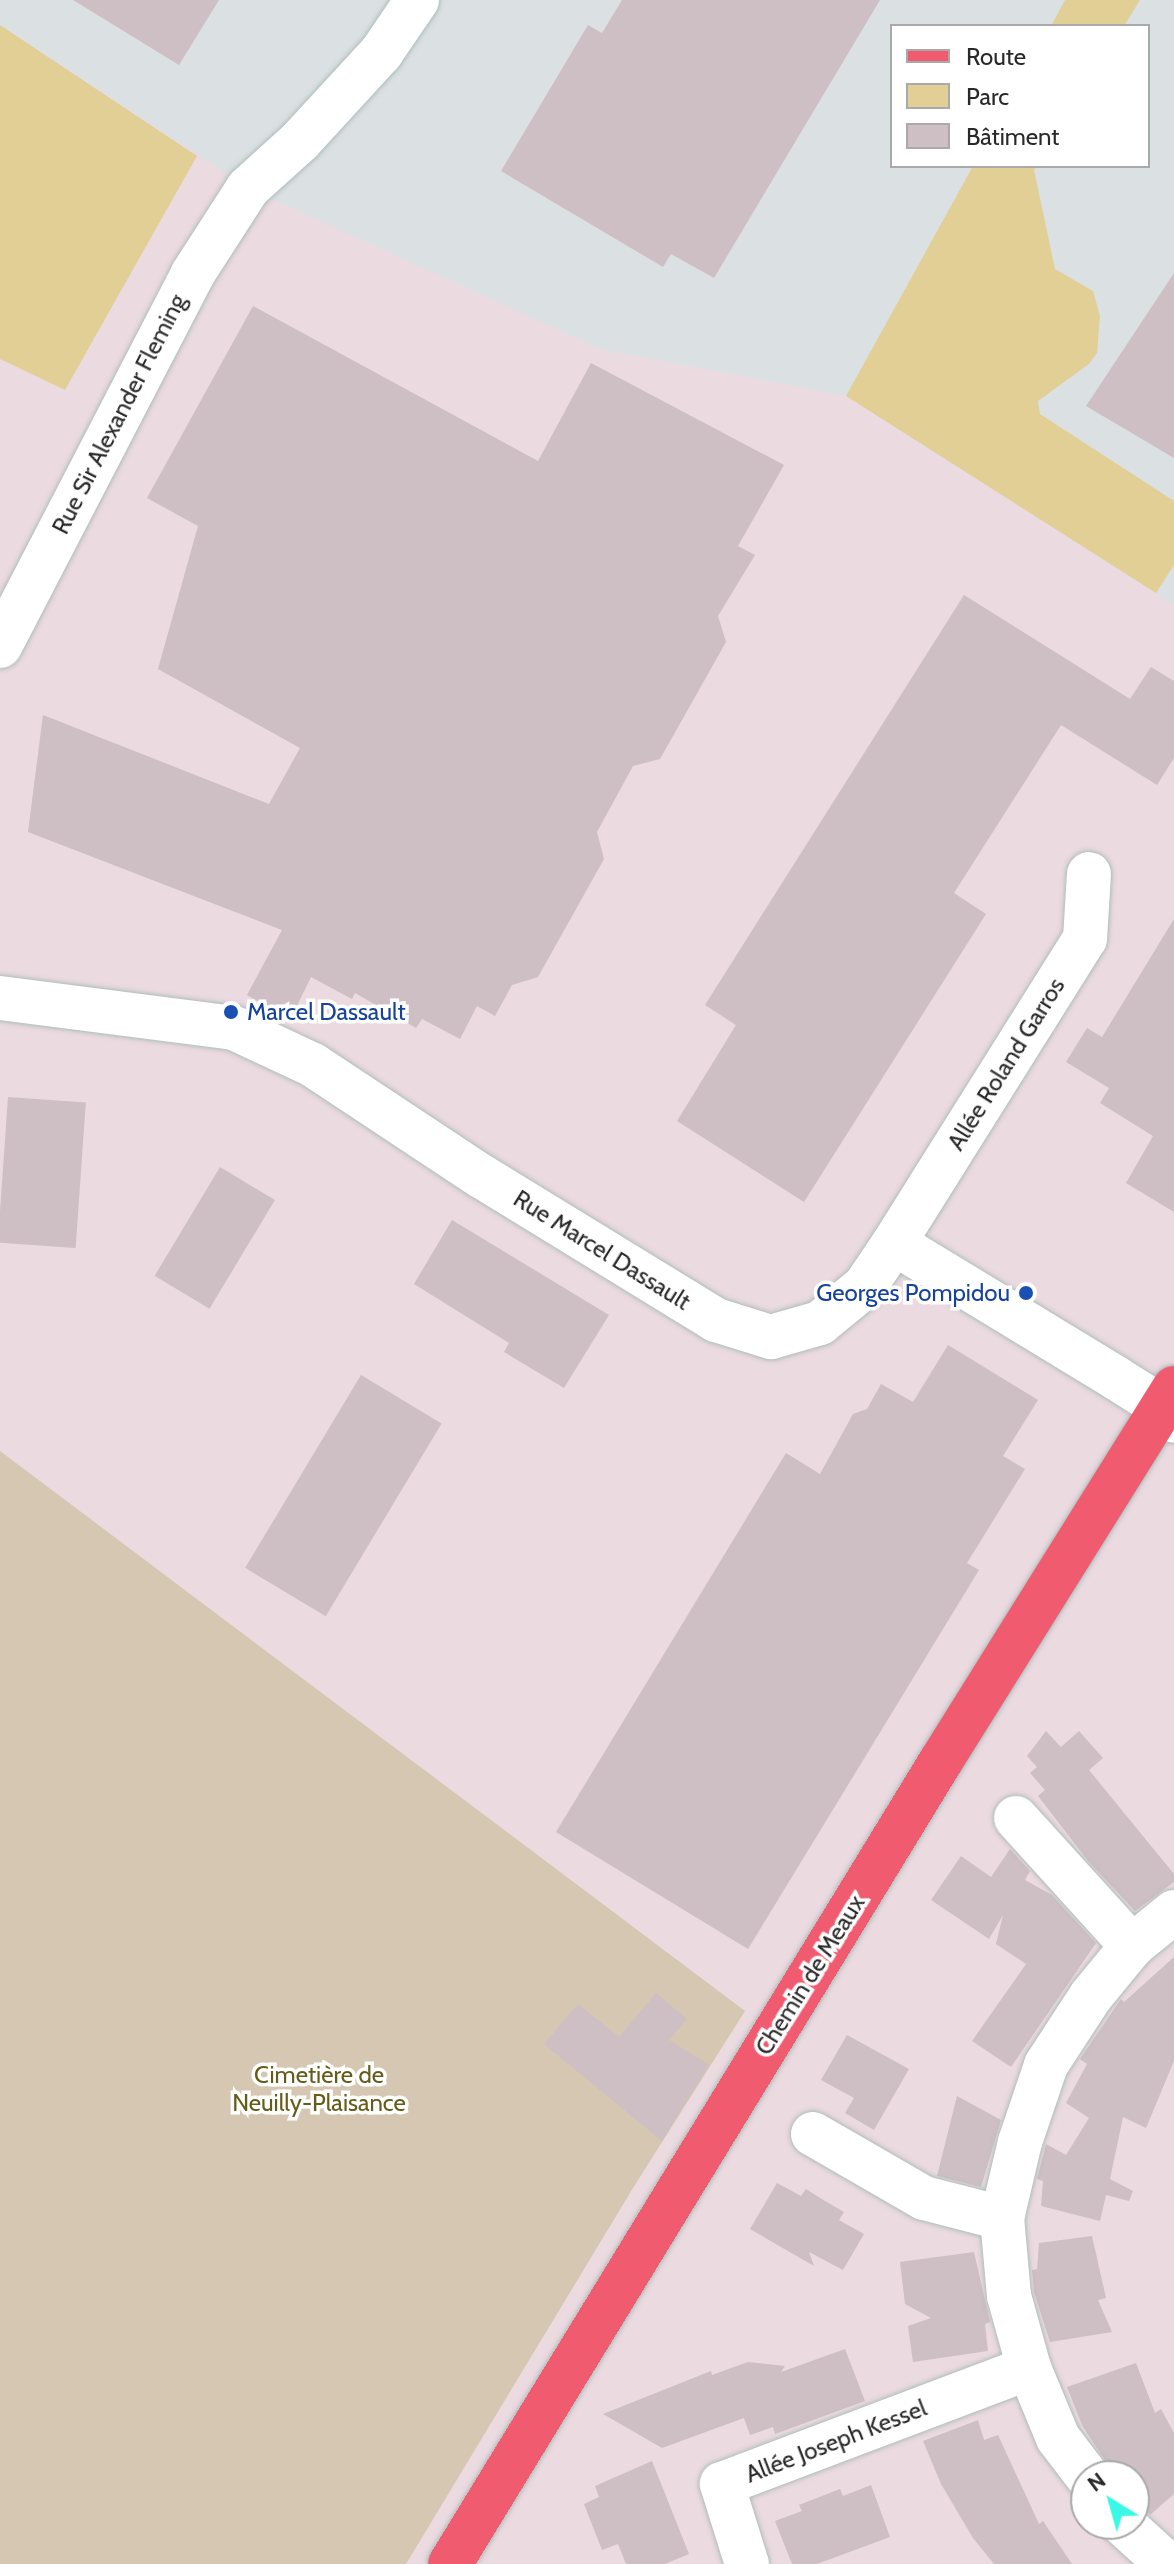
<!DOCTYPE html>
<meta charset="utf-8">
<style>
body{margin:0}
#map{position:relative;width:1174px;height:2564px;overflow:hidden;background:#ebdae0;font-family:Cabin,sans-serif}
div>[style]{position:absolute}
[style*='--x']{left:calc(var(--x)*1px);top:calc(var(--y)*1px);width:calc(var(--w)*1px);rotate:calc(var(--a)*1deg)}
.industrial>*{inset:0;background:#dbe0e3}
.green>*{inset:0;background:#e2cf96}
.cemetery>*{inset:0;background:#d5c7b1}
.building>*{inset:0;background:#cdbfc3;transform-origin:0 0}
.roads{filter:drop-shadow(0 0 2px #afbdbb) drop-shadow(0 0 2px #afbdbb)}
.minor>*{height:44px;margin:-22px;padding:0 22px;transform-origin:22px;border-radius:22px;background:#fff}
.major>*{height:44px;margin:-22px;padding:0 22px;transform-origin:22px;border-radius:22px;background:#f05b70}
.dots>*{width:22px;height:22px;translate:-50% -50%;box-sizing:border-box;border:4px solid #fff;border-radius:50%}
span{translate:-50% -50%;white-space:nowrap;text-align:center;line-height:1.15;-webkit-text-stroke:7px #fff;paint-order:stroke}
.street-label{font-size:24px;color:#292929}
.transit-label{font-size:24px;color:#164399}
.left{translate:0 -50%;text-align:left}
.right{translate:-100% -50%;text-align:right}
.park-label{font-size:24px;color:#655c1a}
.legend{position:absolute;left:890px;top:24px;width:260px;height:144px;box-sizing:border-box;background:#fff;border:2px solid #a9a9a9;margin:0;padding:10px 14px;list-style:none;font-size:24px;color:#292929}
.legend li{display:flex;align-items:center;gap:16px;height:40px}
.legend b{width:40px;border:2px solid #a9a9a9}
.north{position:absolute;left:1070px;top:2460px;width:80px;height:80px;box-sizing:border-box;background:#fff;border:2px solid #a9a9a9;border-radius:50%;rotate:323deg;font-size:22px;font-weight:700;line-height:32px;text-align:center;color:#292929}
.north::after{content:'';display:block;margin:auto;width:28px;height:36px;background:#39f9e6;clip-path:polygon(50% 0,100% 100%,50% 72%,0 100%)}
</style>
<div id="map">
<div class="industrial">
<i style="clip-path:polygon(evenodd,0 0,1174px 0,1174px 605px,846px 396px,600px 349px,248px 188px,0 25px,0 0,892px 26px,1148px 26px,1148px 166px,892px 166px,892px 26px)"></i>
</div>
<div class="green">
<i style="clip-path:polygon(1065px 0,1140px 0,1124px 26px,1051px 26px)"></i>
<i style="clip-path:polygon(0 25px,197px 156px,65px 390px,0 359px)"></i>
<i style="clip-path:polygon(973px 166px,1037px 166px,1034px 170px,1055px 269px,1093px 291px,1100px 316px,1097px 353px,1089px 364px,1038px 401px,1040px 414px,1174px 501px,1174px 565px,1156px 593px,846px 396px)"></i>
</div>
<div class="cemetery">
<i style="clip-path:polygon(0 1451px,745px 2011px,633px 2188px,406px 2564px,0 2564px)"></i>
</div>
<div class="building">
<i style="clip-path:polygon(73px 0,219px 0,179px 65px)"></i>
<i style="clip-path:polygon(622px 0,880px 0,714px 278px,671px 254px,663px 267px,501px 171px,588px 25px,602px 33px)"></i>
<i style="clip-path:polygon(1174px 273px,1174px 458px,1086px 406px)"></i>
<i style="clip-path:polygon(253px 306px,538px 461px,591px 363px,784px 465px,738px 546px,755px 555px,718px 616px,726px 642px,660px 759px,633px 766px,597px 832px,604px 859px,538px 977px,512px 985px,495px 1016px,477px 1006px,460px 1039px,422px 1019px,416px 1028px,355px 993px,352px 999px,311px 977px,290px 1020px,247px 995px,282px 930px,28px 832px,43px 715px,269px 804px,300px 748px,158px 669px,198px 526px,147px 498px)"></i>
<i style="clip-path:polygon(964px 595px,1130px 699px,1151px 667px,1174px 681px,1174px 758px,1157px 785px,1061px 725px,954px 893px,986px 914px,804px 1202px,677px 1121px,736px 1025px,705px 1005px)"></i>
<i style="clip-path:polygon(1174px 919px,1174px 1212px,1126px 1183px,1153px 1136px,1100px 1103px,1109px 1088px,1066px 1062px,1087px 1028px,1102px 1037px)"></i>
<i style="left:8px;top:1097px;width:78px;height:146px;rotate:4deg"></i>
<i style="left:220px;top:1167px;width:64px;height:127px;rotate:31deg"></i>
<i style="clip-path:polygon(452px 1220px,609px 1315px,564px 1388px,504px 1352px,509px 1343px,414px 1284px)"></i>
<i style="clip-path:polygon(948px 1345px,1038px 1400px,1003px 1456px,1025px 1469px,967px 1563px,979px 1570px,748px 1949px,556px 1832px,786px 1453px,820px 1474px,853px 1414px,867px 1409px,881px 1384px,913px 1402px)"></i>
<i style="left:361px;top:1375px;width:94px;height:225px;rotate:31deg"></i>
<i style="clip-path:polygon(1046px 1731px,1061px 1747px,1079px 1731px,1103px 1758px,1089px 1770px,1174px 1874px,1174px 1882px,1135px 1911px,1089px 1862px,1038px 1796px,1045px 1790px,1030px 1773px,1037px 1767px,1027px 1756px)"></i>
<i style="clip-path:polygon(1010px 1849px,1030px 1871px,1025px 1880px,1052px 1895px,1096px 1943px,1011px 2067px,972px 2041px,1026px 1964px,996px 1944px,1003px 1915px,989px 1939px,931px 1900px,961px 1856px,991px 1877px)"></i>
<i style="clip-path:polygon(1174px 1957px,1174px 2061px,1146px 2128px,1123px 2117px,1110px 2179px,1133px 2191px,1129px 2201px,1106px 2195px,1100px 2221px,1041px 2206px,1043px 2181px,1037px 2179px,1046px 2144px,1066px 2155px,1089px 2118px,1066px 2103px,1087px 2064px,1080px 2059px,1121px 1999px,1124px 2002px)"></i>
<i style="clip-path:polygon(656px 1993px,687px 2019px,669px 2040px,709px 2065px,662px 2141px,544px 2044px,578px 2004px,619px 2037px)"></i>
<i style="clip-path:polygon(847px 2035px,909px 2069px,874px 2130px,845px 2113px,854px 2098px,821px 2080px)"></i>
<i style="clip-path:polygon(957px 2096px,1001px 2120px,981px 2187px,937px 2176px)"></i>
<i style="clip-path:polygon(777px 2183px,801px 2196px,806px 2189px,825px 2201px,844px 2212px,839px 2220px,864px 2234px,843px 2270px,809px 2252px,814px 2266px,750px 2229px)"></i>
<i style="clip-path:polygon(1092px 2236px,1106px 2298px,1098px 2300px,1112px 2332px,1050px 2342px,1034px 2292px,1032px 2270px,1037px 2269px,1039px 2243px)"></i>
<i style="clip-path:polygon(974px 2252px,990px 2322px,985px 2324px,988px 2351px,913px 2362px,908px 2326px,931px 2318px,905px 2304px,900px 2262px)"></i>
<i style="clip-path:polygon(845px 2349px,865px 2401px,775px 2434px,773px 2427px,750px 2435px,744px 2418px,662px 2448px,603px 2414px,711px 2371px,712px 2375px,748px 2362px,785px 2366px,781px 2372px)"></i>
<i style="clip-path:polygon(1136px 2363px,1155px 2413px,1161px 2409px,1174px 2433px,1174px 2494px,1150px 2515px,1134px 2498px,1134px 2476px,1115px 2476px,1082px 2425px,1067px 2387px)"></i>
<i style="clip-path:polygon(978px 2420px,984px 2440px,998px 2435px,1039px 2524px,1043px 2521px,1072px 2564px,994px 2564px,973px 2538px,941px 2484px,923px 2441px)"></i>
<i style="clip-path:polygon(652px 2461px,689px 2554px,665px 2564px,626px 2564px,618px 2544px,602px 2550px,584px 2504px,599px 2497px,595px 2486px)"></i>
<i style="clip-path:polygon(871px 2485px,890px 2537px,817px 2564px,792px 2564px,775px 2521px,802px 2511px,799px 2505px,840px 2489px,843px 2496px)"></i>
</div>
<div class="roads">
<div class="minor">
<i style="--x:0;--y:646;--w:418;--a:-62.6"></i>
<i style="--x:192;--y:275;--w:103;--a:-57.2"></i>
<i style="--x:248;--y:188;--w:70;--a:-42.1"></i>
<i style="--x:300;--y:141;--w:120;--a:-47.4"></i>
<i style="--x:381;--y:53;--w:64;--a:-55.8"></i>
<i style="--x:0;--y:998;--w:236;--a:7.3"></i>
<i style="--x:234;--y:1028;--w:87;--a:25.1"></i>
<i style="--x:313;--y:1065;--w:201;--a:33.5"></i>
<i style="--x:481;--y:1176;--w:276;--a:31.5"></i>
<i style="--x:716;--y:1320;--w:58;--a:17.2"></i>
<i style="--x:771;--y:1337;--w:51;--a:-15.9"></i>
<i style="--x:820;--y:1323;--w:58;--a:-39.4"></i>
<i style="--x:865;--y:1286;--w:52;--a:-56"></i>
<i style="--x:894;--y:1243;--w:260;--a:31.3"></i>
<i style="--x:1116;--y:1378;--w:54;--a:32.2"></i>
<i style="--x:1162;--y:1407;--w:18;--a:49"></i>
<i style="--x:894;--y:1243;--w:359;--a:-57.9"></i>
<i style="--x:1085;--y:939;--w:65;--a:-86.5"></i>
<i style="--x:1016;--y:1818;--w:173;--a:47.8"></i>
<i style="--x:813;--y:2134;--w:128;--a:30"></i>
<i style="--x:924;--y:2198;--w:81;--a:14.4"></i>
<i style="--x:1087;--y:2476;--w:48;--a:-127.3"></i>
<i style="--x:1058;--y:2438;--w:76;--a:-112.5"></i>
<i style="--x:1029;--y:2368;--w:75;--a:-105.5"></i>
<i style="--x:1009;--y:2296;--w:78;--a:-95.1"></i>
<i style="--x:1002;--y:2218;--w:78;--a:-76.7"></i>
<i style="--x:1020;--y:2142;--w:81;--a:-71.3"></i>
<i style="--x:1046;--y:2065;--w:82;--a:-56.9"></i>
<i style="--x:1091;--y:1996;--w:65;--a:-50.6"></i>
<i style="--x:1132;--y:1946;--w:54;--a:-39"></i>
<i style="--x:1123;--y:2524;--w:59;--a:42.3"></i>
<i style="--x:747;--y:2564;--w:84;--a:-107.4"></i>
<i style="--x:722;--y:2484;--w:328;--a:-20.7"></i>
</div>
<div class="major">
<i style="--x:450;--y:2564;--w:941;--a:-58.56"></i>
<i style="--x:941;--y:1761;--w:440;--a:-58"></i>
</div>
</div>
<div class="dots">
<i style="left:231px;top:1012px;background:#1a4fb4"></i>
<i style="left:1026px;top:1293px;background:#1a4fb4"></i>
</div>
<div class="street-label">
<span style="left:119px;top:414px;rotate:-63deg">Rue Sir Alexander Fleming</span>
<span style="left:1006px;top:1064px;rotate:-58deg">Allée Roland Garros</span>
<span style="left:602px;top:1250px;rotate:32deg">Rue Marcel Dassault</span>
<span style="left:810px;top:1975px;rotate:-58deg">Chemin de Meaux</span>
<span style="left:836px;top:2441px;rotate:-21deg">Allée Joseph Kessel</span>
</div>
<div class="transit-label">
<span class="left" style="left:247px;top:1012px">Marcel Dassault</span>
<span class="right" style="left:1010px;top:1293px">Georges Pompidou</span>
</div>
<div class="park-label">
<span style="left:319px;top:2089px">Cimetière de<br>Neuilly-Plaisance</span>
</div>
<ul class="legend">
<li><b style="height:10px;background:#f05b70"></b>Route</li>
<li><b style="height:22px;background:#e2cf96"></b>Parc</li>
<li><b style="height:22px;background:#cdbfc3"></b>Bâtiment</li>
</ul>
<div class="north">N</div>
</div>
